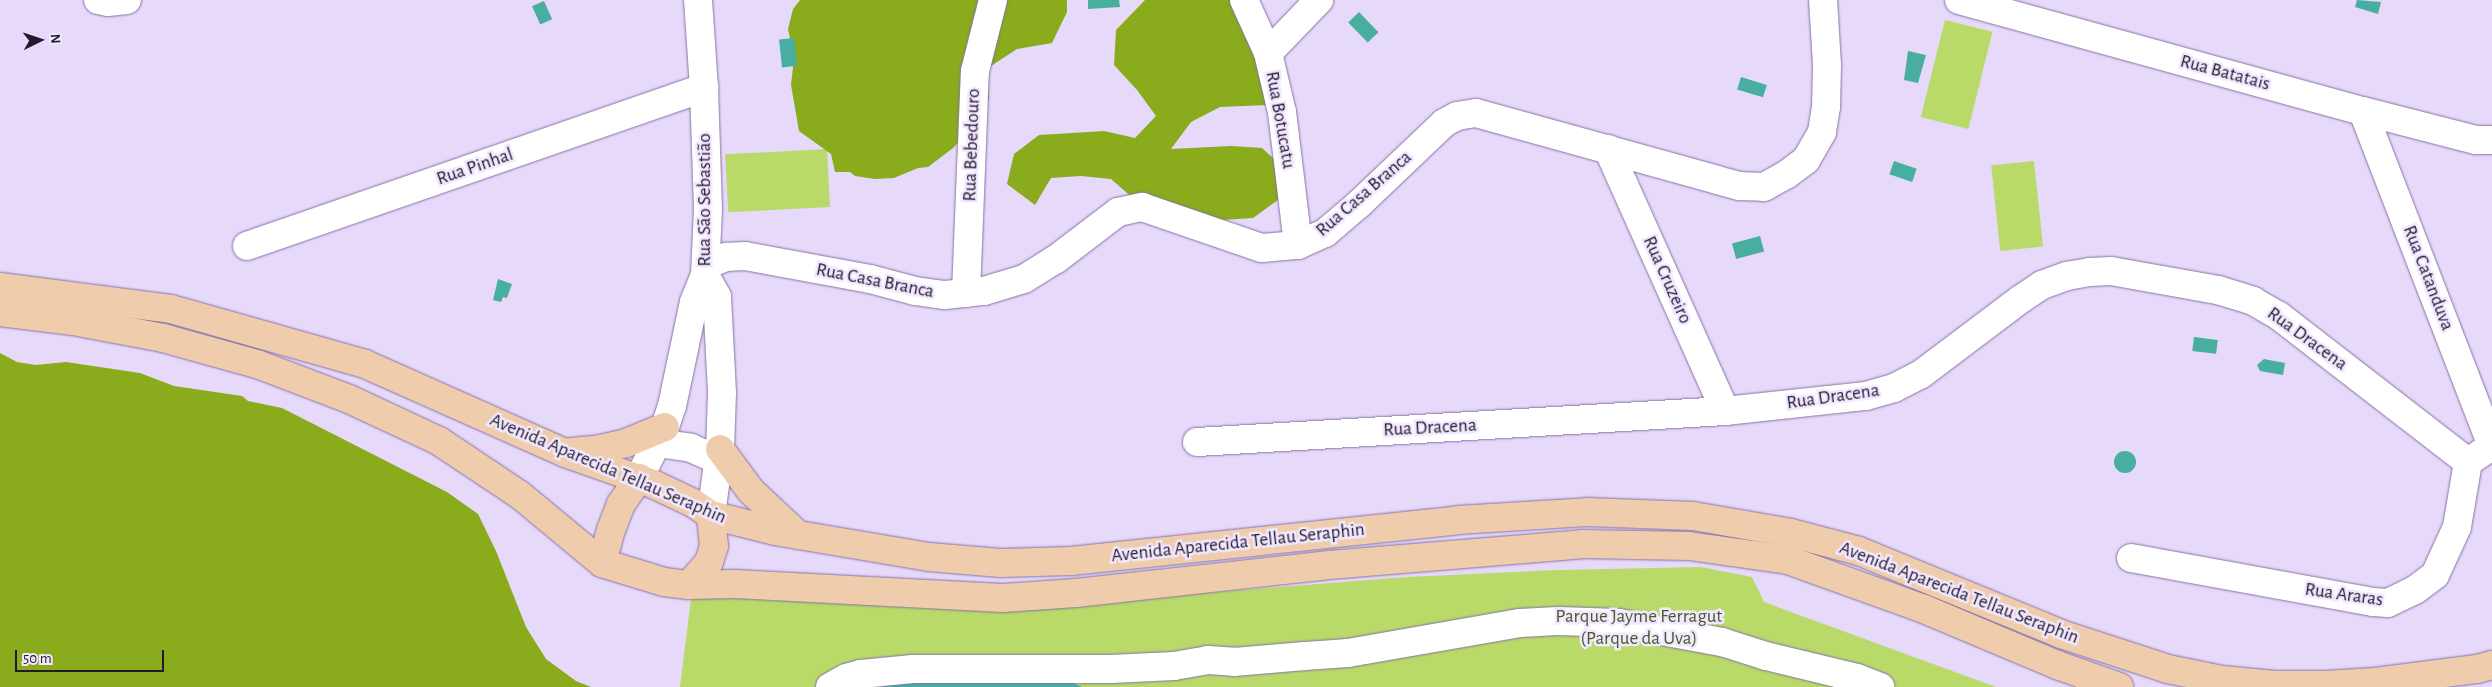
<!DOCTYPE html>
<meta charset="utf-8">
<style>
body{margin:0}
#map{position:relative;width:2492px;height:687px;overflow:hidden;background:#e6d9fa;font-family:"Alegreya Sans",sans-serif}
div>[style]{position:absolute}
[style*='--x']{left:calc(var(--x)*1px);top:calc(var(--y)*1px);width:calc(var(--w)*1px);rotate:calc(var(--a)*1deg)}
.green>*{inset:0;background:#b9da69;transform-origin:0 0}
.forest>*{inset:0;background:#89ab1c}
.water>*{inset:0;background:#47aea0;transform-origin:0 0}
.round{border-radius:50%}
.roads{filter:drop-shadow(0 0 1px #8772a4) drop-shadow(0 0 1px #8772a4)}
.minor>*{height:28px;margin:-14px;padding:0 14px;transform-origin:14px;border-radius:14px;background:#fff}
.major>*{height:28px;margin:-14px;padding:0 14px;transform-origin:14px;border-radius:14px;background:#efccac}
span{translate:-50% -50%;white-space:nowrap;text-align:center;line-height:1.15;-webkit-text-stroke:5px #f1e8ff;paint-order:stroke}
.street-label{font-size:19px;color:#22192d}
.park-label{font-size:19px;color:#4a5926}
.north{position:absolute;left:15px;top:15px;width:50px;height:50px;-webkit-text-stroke:4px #f1e8ff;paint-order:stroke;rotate:86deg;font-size:14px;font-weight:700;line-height:20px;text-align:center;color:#22192d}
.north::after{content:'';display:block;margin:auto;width:18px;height:22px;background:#22192d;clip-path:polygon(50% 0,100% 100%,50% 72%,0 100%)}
.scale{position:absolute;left:15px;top:650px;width:149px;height:22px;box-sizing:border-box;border:2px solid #22192d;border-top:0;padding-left:6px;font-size:15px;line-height:18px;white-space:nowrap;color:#22192d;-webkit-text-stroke:4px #f1e8ff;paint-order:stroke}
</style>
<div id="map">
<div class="green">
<i style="left:1945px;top:20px;width:49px;height:100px;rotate:14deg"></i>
<i style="left:827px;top:149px;width:58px;height:102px;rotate:87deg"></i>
<i style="left:2034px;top:161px;width:86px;height:43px;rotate:84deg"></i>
<i style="clip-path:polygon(1701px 567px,1752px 577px,1764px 602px,1996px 687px,680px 687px,692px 591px,1032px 609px,1228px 591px,1407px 577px,1559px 570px)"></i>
</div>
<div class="forest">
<i style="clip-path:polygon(800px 0,1067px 0,1067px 12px,1052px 43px,1017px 49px,988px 68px,989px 99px,974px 126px,953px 148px,928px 167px,918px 168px,894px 178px,875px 179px,855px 176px,850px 172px,835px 172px,831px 154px,799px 131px,791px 85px,794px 58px,788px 29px,793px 9px)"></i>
<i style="clip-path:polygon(1145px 0,1236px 0,1258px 55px,1268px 105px,1220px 107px,1191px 122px,1171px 149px,1231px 146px,1262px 148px,1285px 169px,1278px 200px,1253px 218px,1192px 222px,1134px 199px,1111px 179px,1081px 176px,1051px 178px,1035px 205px,1007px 184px,1014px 154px,1039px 135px,1104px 131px,1135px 138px,1156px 116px,1137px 90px,1114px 65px,1116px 30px)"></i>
<i style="clip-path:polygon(0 353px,17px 362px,36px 365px,66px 362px,140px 373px,174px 386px,242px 396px,248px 401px,282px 408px,447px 492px,478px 514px,496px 551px,526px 627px,546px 659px,576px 681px,591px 687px,0 687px)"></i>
</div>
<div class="water">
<i style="clip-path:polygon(1088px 0,1119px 0,1120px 7px,1088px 9px)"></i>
<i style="clip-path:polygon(2357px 0,2381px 2px,2378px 14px,2355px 7px)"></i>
<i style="left:544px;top:1px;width:20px;height:13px;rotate:66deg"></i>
<i style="left:1359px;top:12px;width:28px;height:15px;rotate:46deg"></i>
<i style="left:794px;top:38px;width:28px;height:15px;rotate:84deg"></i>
<i style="clip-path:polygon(1908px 51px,1926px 55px,1918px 83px,1904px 80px)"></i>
<i style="left:1741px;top:77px;width:27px;height:13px;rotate:17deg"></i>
<i style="left:1894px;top:161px;width:24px;height:14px;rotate:19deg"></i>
<i style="left:1760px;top:236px;width:16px;height:29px;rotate:75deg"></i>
<i style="clip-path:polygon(498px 279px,512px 284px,507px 298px,503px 297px,501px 302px,493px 300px)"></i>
<i style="left:2194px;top:337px;width:24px;height:14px;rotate:7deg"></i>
<i style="clip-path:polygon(2264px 359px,2285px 363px,2283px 375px,2260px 371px,2257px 365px)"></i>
<i class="round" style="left:2114px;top:451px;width:22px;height:22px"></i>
<i style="clip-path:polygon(896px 682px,1073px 683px,1082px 687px,879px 687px)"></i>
</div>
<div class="roads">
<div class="minor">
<i style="--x:98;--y:0;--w:10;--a:11"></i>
<i style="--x:108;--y:2;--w:19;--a:-6"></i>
<i style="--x:1244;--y:0;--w:58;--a:65.6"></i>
<i style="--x:1268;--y:53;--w:61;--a:76.7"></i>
<i style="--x:1282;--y:112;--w:134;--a:83.1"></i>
<i style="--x:1959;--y:0;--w:419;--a:15.4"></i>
<i style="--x:2363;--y:111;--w:117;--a:14.4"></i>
<i style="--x:2476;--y:140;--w:16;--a:0"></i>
<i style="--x:1268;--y:53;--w:74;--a:-46.1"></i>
<i style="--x:1608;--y:149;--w:287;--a:65.9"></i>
<i style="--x:247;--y:246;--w:484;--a:-19.1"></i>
<i style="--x:706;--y:265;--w:22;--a:-22"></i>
<i style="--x:726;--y:257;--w:19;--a:-3"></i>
<i style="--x:745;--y:256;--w:127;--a:10.4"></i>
<i style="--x:870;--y:279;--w:47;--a:14.9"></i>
<i style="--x:915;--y:291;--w:30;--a:8"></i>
<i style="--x:945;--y:295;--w:39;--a:-6"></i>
<i style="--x:984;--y:291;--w:42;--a:-16.7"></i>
<i style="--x:1024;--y:279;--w:36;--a:-32"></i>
<i style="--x:1055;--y:260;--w:79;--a:-37.3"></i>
<i style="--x:1118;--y:212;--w:25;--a:-12"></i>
<i style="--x:1142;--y:207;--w:127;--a:18.9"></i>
<i style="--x:1262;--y:248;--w:36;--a:-5"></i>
<i style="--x:1298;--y:245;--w:30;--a:-24"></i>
<i style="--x:1325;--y:233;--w:45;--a:-40.5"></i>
<i style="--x:1359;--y:204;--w:117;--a:-43.6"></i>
<i style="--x:1444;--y:123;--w:15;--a:-28"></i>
<i style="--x:1457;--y:116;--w:19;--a:-9"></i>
<i style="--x:1476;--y:113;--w:250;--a:15.5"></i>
<i style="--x:1717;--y:180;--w:23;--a:15"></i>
<i style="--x:1739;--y:186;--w:25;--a:2"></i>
<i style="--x:1764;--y:187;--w:25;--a:-29"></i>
<i style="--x:1786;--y:175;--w:25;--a:-37"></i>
<i style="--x:1806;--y:160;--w:32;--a:-60"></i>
<i style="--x:1822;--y:132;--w:25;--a:-81"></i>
<i style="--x:1826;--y:107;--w:42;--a:-88.6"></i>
<i style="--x:1827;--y:65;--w:65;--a:-93.5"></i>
<i style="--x:705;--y:275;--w:25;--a:61"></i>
<i style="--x:717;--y:297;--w:96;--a:87"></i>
<i style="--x:722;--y:393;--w:56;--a:92"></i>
<i style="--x:720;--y:449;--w:67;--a:97.8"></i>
<i style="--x:966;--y:293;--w:222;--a:-87.7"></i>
<i style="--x:975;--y:71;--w:73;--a:-75.8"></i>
<i style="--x:1197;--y:442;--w:529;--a:-3.36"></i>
<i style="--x:1725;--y:411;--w:142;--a:-6.1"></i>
<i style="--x:1866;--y:396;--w:29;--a:-16"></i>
<i style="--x:1894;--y:388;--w:29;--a:-27"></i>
<i style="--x:1920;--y:375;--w:126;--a:-37"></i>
<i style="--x:2021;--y:299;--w:25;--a:-34"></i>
<i style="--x:2042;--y:285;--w:27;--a:-20"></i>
<i style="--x:2067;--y:276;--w:23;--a:-10"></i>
<i style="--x:2090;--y:272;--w:21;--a:-3"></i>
<i style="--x:2111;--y:271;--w:109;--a:10.1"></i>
<i style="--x:2218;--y:290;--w:37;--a:17"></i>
<i style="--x:2253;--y:301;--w:30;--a:30"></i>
<i style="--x:2279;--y:316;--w:239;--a:37.7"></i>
<i style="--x:657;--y:443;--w:34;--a:8"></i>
<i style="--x:691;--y:448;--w:30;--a:24"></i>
<i style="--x:639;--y:478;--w:57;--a:-63"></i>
<i style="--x:665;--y:427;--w:22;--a:-72"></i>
<i style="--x:672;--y:406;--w:106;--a:-78.1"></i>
<i style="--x:694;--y:302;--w:29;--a:-68"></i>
<i style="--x:705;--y:275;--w:66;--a:-87.4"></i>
<i style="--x:708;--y:209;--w:121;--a:-91.9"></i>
<i style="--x:704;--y:88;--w:88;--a:-93.9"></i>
<i style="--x:2131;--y:558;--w:246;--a:10.3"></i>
<i style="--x:2373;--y:602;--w:15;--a:4"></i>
<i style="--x:2388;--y:603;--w:30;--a:-26"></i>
<i style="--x:2415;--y:590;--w:25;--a:-37"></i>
<i style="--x:2435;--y:575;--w:53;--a:-65.4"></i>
<i style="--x:2457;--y:527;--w:66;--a:-80.4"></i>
<i style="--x:2468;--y:462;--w:29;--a:-34"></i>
<i style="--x:2492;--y:446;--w:359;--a:-111.1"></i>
<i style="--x:830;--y:687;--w:18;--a:-29"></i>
<i style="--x:846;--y:678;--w:16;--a:-15"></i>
<i style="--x:861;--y:674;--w:52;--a:-5.5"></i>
<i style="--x:913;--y:669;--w:198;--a:0"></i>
<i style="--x:1111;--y:669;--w:63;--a:-2.7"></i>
<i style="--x:1174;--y:666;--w:35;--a:-10"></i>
<i style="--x:1208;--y:660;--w:26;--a:4"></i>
<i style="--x:1234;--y:662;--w:71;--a:-4.8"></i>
<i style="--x:1305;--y:656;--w:43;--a:-4"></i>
<i style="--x:1348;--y:653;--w:175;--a:-9.9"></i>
<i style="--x:1520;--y:623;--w:38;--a:-3"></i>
<i style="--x:1558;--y:621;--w:61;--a:1.9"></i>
<i style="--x:1619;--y:623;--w:105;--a:10.5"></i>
<i style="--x:1722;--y:642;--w:46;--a:17.7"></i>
<i style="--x:1766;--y:656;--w:94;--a:13.6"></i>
<i style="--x:1857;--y:678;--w:25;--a:21"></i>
</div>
<div class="major">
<i style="--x:0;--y:287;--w:172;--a:7.3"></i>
<i style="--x:171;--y:309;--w:202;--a:15.8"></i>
<i style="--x:365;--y:364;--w:219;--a:24"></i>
<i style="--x:565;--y:453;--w:93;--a:19.4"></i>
<i style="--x:653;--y:484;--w:44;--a:25.4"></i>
<i style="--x:693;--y:503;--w:22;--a:34"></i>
<i style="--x:711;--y:515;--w:66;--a:14"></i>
<i style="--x:775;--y:531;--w:156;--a:9.6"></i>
<i style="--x:929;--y:557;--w:72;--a:4.8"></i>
<i style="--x:1001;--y:563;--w:70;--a:-1.6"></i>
<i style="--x:1071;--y:561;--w:389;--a:-6"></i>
<i style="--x:1458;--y:520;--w:129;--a:-3.5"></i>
<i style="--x:1587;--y:512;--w:106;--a:2.2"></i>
<i style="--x:1693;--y:516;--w:99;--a:9.8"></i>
<i style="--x:1791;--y:533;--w:70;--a:14.8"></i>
<i style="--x:1859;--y:551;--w:218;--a:22.3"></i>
<i style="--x:2061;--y:634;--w:113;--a:18.1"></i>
<i style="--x:2168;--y:669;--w:55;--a:11.5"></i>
<i style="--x:2222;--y:680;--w:53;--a:5.4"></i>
<i style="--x:2275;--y:685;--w:50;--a:0"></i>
<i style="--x:2325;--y:685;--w:50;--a:-3.4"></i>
<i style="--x:2375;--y:682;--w:103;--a:-7.3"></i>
<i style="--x:2477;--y:669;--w:16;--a:-15"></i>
<i style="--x:0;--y:312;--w:74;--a:7"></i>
<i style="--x:73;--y:321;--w:92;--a:10.7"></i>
<i style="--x:163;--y:338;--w:98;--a:15.5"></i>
<i style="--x:257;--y:364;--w:98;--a:20.8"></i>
<i style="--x:349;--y:399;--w:99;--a:25"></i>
<i style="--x:439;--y:441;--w:97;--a:33.7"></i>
<i style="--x:520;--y:495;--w:107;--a:39.7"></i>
<i style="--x:602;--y:563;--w:65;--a:17"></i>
<i style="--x:664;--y:582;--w:25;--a:7"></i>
<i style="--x:689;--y:585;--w:46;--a:-1.2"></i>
<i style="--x:735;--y:584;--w:268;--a:3"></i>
<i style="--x:1003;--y:598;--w:73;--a:-3.9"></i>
<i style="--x:1076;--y:593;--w:255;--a:-6.3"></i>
<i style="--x:1329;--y:565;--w:254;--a:-4.7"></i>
<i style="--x:1582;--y:544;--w:107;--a:1.1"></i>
<i style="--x:1689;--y:546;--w:100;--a:8"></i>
<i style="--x:1788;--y:560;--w:145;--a:19.8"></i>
<i style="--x:1924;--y:609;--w:144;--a:22.8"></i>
<i style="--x:2057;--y:665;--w:66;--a:19.5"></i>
<i style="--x:720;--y:449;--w:52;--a:53.6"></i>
<i style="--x:751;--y:491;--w:64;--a:43.1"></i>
<i style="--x:571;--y:452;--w:25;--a:-5"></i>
<i style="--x:596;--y:450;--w:31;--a:-13"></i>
<i style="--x:626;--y:443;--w:42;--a:-22.3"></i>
<i style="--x:602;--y:563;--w:34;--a:-75"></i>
<i style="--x:611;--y:530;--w:28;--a:-69"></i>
<i style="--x:621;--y:504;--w:32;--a:-55"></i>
<i style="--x:689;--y:585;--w:30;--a:-49"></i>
<i style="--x:709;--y:562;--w:17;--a:-73"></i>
<i style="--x:714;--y:546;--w:31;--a:-96"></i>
</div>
</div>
<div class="street-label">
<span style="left:2225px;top:73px;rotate:15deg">Rua Batatais</span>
<span style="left:1280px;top:120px;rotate:80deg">Rua Botucatu</span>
<span style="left:972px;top:145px;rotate:-88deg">Rua Bebedouro</span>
<span style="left:475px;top:167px;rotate:-19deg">Rua Pinhal</span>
<span style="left:1364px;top:194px;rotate:-41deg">Rua Casa Branca</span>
<span style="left:705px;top:200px;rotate:-90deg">Rua São Sebastião</span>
<span style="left:2428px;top:278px;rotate:69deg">Rua Catanduva</span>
<span style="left:1667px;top:280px;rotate:66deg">Rua Cruzeiro</span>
<span style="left:875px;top:281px;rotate:11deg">Rua Casa Branca</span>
<span style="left:2307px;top:339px;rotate:36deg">Rua Dracena</span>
<span style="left:1833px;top:397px;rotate:-8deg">Rua Dracena</span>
<span style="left:1430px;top:428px;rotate:-3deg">Rua Dracena</span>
<span style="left:608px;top:469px;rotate:23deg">Avenida Aparecida Tellau Seraphin</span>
<span style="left:1238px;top:543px;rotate:-6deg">Avenida Aparecida Tellau Seraphin</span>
<span style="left:1959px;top:593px;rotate:21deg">Avenida Aparecida Tellau Seraphin</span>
<span style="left:2344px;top:595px;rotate:8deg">Rua Araras</span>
</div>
<div class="park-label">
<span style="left:1639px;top:628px">Parque Jayme Ferragut<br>(Parque da Uva)</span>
</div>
<div class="north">N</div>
<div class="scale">50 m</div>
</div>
